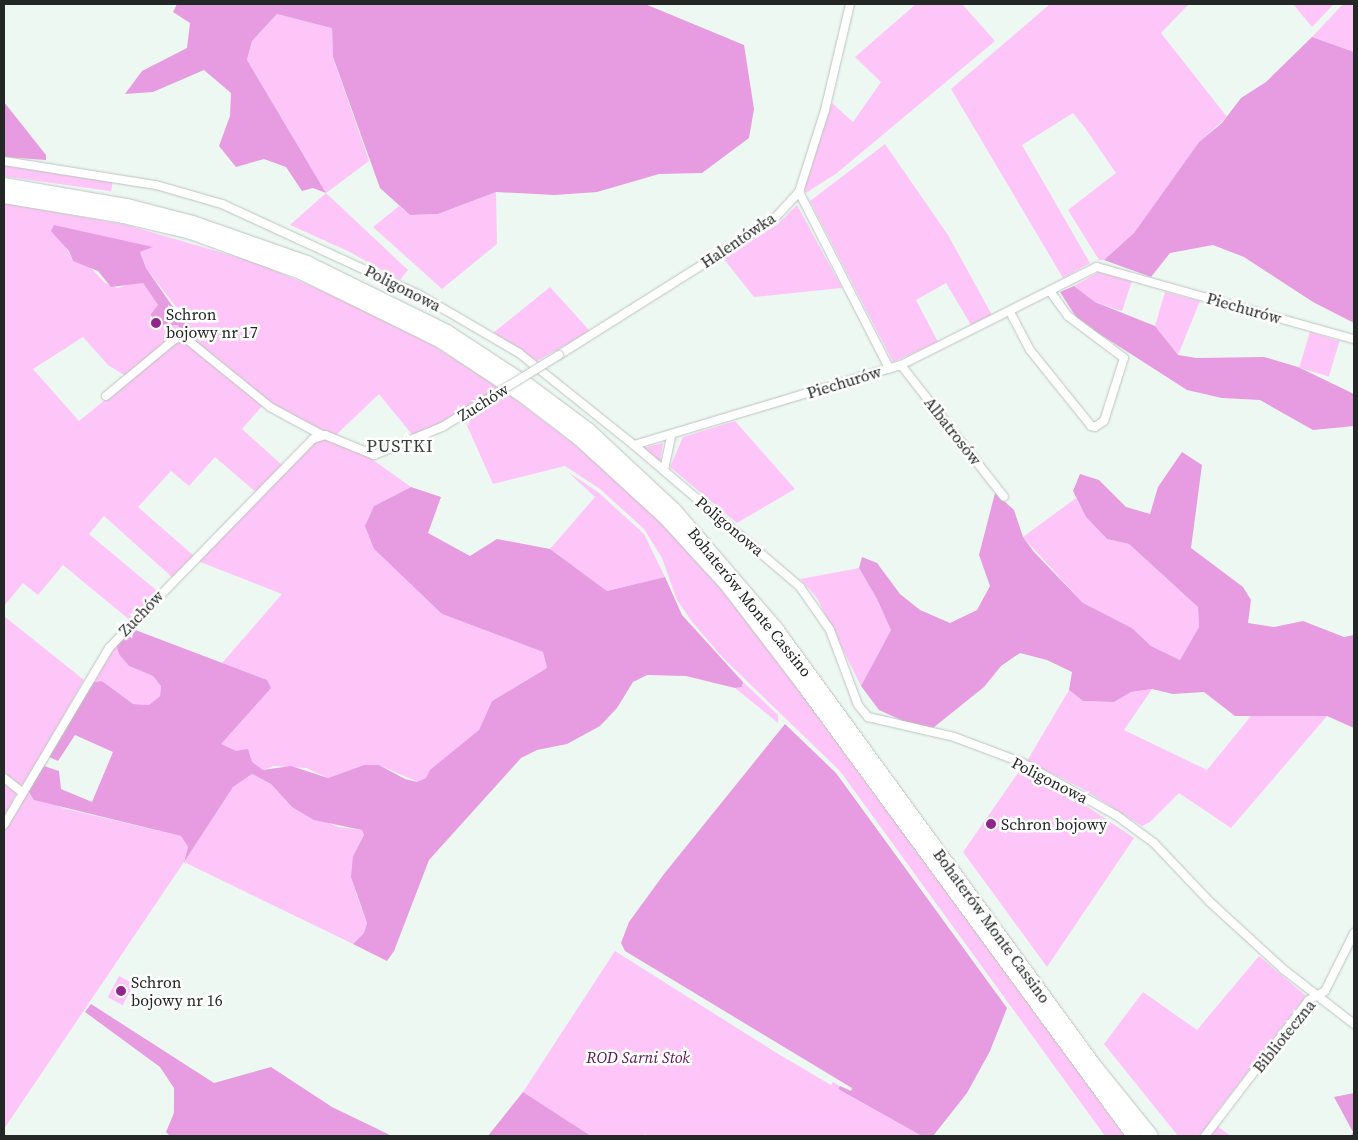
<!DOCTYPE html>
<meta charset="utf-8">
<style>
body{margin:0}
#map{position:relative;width:1358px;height:1140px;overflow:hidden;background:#eef8f3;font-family:"Source Serif 4",serif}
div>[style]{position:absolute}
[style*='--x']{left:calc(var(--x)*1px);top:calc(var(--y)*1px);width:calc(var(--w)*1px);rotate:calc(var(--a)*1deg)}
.green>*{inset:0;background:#fec6f8;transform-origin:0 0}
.forest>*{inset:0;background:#e79be0}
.roads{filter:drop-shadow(0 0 1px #bbc4bf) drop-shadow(0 0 1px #bbc4bf)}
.minor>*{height:8px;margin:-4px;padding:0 4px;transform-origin:4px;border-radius:4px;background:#fff}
.motorway>*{height:14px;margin:-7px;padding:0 7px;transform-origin:7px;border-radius:7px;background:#fff}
.bridges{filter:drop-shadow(0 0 1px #bbc4bf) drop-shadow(0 0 1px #bbc4bf)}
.minor-bridge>*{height:8px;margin:-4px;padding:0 4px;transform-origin:4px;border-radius:4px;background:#fff}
.dots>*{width:14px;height:14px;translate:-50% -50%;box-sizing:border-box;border:2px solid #fff;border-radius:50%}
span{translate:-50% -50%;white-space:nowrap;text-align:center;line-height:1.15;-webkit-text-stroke:5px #fff;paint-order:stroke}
.street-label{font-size:16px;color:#232725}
.poi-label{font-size:16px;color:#232725}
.left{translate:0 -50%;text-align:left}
.park-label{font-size:16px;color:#571354;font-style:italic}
.neighbourhood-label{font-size:18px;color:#373f3b;letter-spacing:1px}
.frame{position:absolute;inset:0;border:5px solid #232725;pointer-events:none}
</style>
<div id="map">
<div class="green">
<i style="clip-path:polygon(916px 4px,962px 4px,995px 41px,837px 173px,806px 193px,803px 188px,832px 103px,853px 122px,881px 82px,855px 57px)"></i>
<i style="clip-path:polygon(1050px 4px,1189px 4px,1161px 33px,1227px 117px,1199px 142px,1134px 233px,1104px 260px,1099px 260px,1068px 210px,1116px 173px,1085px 128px,1073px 113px,1022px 145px,1090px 263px,1063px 278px,951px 89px)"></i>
<i style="clip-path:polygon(1293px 4px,1334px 4px,1312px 27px)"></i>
<i style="clip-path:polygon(1343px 4px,1354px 4px,1354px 52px,1312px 37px)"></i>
<i style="clip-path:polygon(277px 14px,332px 27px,333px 58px,369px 161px,326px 193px,408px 270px,400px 280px,348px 251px,290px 225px,326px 193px,247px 60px,252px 41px)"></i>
<i style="clip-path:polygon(885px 144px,948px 235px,992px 315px,971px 325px,946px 283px,916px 300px,938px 342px,893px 362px,810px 201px)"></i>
<i style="left:4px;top:164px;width:110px;height:12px;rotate:8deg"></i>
<i style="clip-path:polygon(496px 192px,497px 244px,442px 289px,373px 227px,399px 206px,410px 215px,438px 214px)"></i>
<i style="clip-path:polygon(evenodd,4px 203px,127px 225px,257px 263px,362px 308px,432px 345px,498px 387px,454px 417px,414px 437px,379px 394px,335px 436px,279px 411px,183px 335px,127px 377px,108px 365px,83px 337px,33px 369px,79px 421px,181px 338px,263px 405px,242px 429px,283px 466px,257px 493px,215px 457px,189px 486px,171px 471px,138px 507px,194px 556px,173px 578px,104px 516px,89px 534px,156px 590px,154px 597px,131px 621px,63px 565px,38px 595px,23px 583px,4px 606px,4px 203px,54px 226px,152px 247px,140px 252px,146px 268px,183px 316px,178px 325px,154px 325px,150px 318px,158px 305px,143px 283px,134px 282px,118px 288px,105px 283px,89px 266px,73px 261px,54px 226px)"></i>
<i style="clip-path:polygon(797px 205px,842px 288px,754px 297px,723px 258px,777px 225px)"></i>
<i style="clip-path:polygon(1099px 272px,1132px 281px,1122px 311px,1095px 302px,1074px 286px)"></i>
<i style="clip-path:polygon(550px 287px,590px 331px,537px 361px,493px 333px)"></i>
<i style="clip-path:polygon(1165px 292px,1200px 301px,1178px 355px,1155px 326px)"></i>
<i style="left:1310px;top:332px;width:31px;height:37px;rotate:17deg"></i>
<i style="clip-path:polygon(508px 394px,587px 454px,659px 521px,716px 583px,768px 648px,1125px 1136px,1105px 1136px,840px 771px,724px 659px,693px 623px,677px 600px,662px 558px,644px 529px,600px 489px,565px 466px,493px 484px,465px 421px)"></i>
<i style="clip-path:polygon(735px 421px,795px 489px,737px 523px,670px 467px,683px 437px)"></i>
<i style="clip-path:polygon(319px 437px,332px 440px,369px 457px,411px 487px,374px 506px,374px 549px,442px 614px,543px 652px,547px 668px,492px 701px,479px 730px,426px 778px,418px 782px,379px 765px,364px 765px,328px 778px,306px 768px,274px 766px,263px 770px,221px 744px,267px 680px,222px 663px,282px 594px,195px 560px)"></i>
<i style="clip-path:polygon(663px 443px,660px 462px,643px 449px,643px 448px)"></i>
<i style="clip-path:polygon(568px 472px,598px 492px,644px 534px,665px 577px,607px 591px,550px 549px,595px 497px)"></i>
<i style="clip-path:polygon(1076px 498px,1086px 517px,1107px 539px,1129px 544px,1198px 607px,1199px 627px,1180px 660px,1151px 646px,1132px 628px,1083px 603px,1023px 537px)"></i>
<i style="clip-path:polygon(859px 568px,877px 599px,891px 630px,861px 686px,817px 598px,800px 579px)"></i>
<i style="clip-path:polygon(4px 616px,84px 680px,24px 784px,20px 785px,4px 775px)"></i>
<i style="clip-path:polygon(116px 644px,129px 666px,153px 676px,161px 686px,160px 696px,149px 705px,133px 704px,102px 681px,88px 683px)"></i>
<i style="clip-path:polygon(743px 682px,778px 715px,778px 723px,735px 688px,742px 687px)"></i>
<i style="clip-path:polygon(1152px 689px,1124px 730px,1207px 770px,1251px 716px,1327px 716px,1231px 828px,1179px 793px,1150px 822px,1142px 826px,1081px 788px,1027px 761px,1069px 690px,1083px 701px,1114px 702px,1131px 692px)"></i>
<i style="clip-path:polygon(1020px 770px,1079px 801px,1134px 838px,1047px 967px,963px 852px)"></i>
<i style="clip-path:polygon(252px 774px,271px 784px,292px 807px,338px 827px,362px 830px,364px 835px,353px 856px,356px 894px,367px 923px,364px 933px,353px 944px,184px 862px,4px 1129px,4px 829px,26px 795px,27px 789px,62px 808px,181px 836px,188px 847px,184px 861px,233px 787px)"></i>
<i style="clip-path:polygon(4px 780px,17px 792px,4px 818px)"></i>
<i style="clip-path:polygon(615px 951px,775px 1052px,831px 1085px,833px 1082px,840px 1086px,838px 1089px,922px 1136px,648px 1136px,645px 1134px,643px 1136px,591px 1136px,523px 1092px)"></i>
<i style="clip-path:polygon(1259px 956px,1306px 996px,1210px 1121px,1231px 1136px,1178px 1136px,1104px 1044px,1143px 992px,1197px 1030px)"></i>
<i style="left:119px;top:976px;width:17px;height:24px;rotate:28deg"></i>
</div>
<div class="forest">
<i style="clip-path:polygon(177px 4px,645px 4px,744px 45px,754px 109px,749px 138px,702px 173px,659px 174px,597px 192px,554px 195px,496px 192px,438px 214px,410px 215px,380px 188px,333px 57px,332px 28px,277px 14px,252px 41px,247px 60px,326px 193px,313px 188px,302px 191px,286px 167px,264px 159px,236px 167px,219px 146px,230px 116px,231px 93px,204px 70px,153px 92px,125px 94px,142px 71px,187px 48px,190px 23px,173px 12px)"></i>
<i style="clip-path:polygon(1312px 37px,1354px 52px,1354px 323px,1313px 302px,1244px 257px,1213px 245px,1170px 253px,1151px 277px,1104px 260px,1134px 233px,1199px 142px,1222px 123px,1241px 98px,1266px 82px)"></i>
<i style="clip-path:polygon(4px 102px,46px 155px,46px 160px,4px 157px)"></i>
<i style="clip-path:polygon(54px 225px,153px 247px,140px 252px,146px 268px,189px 330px,183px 335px,178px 325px,154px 325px,151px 314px,158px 305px,143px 283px,111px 287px,98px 271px,73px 261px,69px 251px,51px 231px)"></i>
<i style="clip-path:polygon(1074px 286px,1095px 302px,1155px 326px,1178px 355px,1197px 358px,1264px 357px,1298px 367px,1354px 394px,1354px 426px,1313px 430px,1260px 400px,1222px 398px,1187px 390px,1078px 320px,1060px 292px)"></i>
<i style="clip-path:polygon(1182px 452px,1202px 465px,1191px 548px,1243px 587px,1251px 600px,1248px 623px,1274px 627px,1303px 621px,1344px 637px,1354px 635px,1354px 728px,1327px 716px,1235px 716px,1204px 692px,1173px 694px,1152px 689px,1131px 692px,1114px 702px,1083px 701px,1069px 690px,1072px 672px,1047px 660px,1020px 653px,1001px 666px,984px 687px,933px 728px,910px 724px,879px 710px,861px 686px,891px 630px,877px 599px,859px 568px,862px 557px,877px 563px,900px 594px,920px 610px,950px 623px,977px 610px,990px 586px,979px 555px,995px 493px,1014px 510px,1023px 537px,1034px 552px,1083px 603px,1132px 628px,1151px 646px,1180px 660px,1199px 627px,1198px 607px,1129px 544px,1107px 539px,1086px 517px,1073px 491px,1080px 474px,1099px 480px,1126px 507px,1150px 514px,1158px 487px)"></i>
<i style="clip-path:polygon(411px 487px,441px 497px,428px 533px,470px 556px,497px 539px,550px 549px,607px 591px,665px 577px,682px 615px,743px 682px,742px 687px,735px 688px,686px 676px,647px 675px,633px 682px,617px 708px,600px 726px,567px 744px,537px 750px,521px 758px,429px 860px,394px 951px,387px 961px,353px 944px,364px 933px,367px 923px,351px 877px,353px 856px,364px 835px,362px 830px,314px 820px,292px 807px,271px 784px,252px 774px,233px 787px,184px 862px,188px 847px,181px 836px,34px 800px,27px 789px,40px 767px,44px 766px,59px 771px,61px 789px,92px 802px,113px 752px,75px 735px,58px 761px,47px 756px,88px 683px,102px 681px,133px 704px,149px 705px,160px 696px,161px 686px,153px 676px,129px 666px,119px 654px,116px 644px,130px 628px,267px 680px,271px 688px,221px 744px,236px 751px,248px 749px,252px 762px,263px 770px,291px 766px,328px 778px,364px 765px,379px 765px,405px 779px,417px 782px,426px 778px,430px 770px,479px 730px,492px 701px,547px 668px,543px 652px,442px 614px,374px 549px,365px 526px,374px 506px)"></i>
<i style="clip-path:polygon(785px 724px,836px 773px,1007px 1008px,990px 1051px,967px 1093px,933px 1136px,922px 1136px,838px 1089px,840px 1086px,851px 1091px,852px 1088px,625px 951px,621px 943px,629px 922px,664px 874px)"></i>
<i style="clip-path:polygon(91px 1004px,214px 1083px,271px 1067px,332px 1107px,392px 1136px,170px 1136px,166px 1132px,174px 1113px,174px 1088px,160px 1067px,85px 1012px)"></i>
<i style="clip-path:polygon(523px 1092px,591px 1136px,488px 1136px)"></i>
<i style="clip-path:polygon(1354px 1093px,1354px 1136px,1351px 1136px,1353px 1132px,1334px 1097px)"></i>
</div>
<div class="roads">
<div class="minor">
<i style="--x:4;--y:161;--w:154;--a:9"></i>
<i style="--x:156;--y:185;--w:69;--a:16.1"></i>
<i style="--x:222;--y:204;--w:216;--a:24.7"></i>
<i style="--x:418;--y:294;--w:117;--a:30.3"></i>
<i style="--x:519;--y:353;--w:147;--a:38.7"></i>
<i style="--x:634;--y:445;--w:218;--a:40.5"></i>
<i style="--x:800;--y:587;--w:52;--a:55.1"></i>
<i style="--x:830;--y:630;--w:80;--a:69.5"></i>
<i style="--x:858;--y:705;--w:16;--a:50"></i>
<i style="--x:868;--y:717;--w:88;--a:13.1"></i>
<i style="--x:954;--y:737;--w:72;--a:20.5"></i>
<i style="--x:1021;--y:762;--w:109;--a:29.2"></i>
<i style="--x:1116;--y:815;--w:47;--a:36.4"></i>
<i style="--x:1154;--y:843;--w:81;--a:46.5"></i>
<i style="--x:1210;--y:902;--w:99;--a:42.5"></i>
<i style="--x:1283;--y:969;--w:90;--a:37.8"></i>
<i style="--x:799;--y:192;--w:198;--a:62.9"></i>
<i style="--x:1010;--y:312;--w:43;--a:62.2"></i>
<i style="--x:1030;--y:350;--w:97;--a:51.2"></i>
<i style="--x:1091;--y:426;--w:4;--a:14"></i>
<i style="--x:1095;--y:427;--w:11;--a:-34"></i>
<i style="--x:1104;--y:421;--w:66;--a:-72.4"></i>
<i style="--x:1124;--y:358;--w:70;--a:-143.1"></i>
<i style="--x:1068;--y:316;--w:31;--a:-126"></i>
<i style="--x:559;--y:355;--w:252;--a:-32.2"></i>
<i style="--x:772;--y:221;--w:40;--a:-47"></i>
<i style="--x:799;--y:192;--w:86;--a:-72.4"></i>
<i style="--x:825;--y:110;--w:109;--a:-76.7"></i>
<i style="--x:901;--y:365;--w:167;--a:52"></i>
<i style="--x:106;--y:396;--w:89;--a:-39.6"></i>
<i style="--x:175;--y:339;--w:9;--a:-13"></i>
<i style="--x:184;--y:337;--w:111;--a:39.1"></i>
<i style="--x:270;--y:407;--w:57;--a:28.4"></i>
<i style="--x:634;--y:445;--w:279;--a:-16.7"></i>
<i style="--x:901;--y:365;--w:219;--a:-26.6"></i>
<i style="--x:1097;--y:267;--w:267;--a:15.7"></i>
<i style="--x:664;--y:470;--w:35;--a:-78"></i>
<i style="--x:4;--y:778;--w:23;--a:38"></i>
<i style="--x:4;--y:825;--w:206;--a:-59.3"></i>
<i style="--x:109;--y:648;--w:292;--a:-45.7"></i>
<i style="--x:313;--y:439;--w:13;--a:-18"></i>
<i style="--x:325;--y:435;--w:53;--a:22.2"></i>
<i style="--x:374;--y:455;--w:74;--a:-22.4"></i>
<i style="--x:442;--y:427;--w:57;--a:-31.5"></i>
<i style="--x:1205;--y:1136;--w:171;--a:-52.6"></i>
<i style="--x:1309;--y:1000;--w:18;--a:-29"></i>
<i style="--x:1325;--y:991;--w:65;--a:-63.4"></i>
</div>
<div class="motorway">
<i style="--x:4;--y:185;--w:125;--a:9.7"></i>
<i style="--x:127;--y:206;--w:68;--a:14.4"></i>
<i style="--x:193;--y:223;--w:121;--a:19.3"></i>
<i style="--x:307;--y:263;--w:156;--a:26.2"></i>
<i style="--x:447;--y:332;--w:98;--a:33.4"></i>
<i style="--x:529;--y:386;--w:74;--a:36.7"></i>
<i style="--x:588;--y:430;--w:119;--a:43"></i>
<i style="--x:675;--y:511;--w:155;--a:49.4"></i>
<i style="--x:776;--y:629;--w:538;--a:53.92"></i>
<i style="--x:1093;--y:1064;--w:92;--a:51.1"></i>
<i style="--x:4;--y:196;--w:121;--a:9.5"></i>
<i style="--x:123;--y:216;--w:70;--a:13.2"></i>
<i style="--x:191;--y:232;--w:119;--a:20.1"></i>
<i style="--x:303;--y:273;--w:154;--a:26.2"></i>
<i style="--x:441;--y:341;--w:100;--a:33.5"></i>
<i style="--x:524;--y:396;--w:69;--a:37.4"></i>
<i style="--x:579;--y:438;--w:120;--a:42.6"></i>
<i style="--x:667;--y:519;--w:92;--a:47.6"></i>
<i style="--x:729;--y:587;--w:122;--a:52.7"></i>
<i style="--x:803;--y:684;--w:560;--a:53.78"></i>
</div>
</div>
<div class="bridges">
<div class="minor-bridge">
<i style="--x:491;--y:397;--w:80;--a:-31.7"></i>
</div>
</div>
<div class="dots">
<i style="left:156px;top:323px;background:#90268b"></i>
<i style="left:991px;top:824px;background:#90268b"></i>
<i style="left:121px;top:991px;background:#90268b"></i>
</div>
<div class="street-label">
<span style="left:738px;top:240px;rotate:-34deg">Halentówka</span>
<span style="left:403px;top:288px;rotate:27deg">Poligonowa</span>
<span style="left:1244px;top:308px;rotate:16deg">Piechurów</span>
<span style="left:844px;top:382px;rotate:-17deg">Piechurów</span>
<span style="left:483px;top:402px;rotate:-32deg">Zuchów</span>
<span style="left:953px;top:431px;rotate:52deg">Albatrosów</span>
<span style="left:730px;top:526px;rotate:40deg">Poligonowa</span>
<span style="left:750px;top:602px;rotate:51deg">Bohaterów Monte Cassino</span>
<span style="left:141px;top:613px;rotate:-46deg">Zuchów</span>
<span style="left:1050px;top:780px;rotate:27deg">Poligonowa</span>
<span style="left:992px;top:926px;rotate:54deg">Bohaterów Monte Cassino</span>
<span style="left:1284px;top:1036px;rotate:-51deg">Biblioteczna</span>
</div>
<div class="poi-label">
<span class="left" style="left:166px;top:323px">Schron<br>bojowy nr 17</span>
<span class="left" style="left:1001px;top:824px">Schron bojowy</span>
<span class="left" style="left:131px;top:991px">Schron<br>bojowy nr 16</span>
</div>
<div class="park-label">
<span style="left:638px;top:1057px">ROD Sarni Stok</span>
</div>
<div class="neighbourhood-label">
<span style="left:400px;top:446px">PUSTKI</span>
</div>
<div class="frame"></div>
</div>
